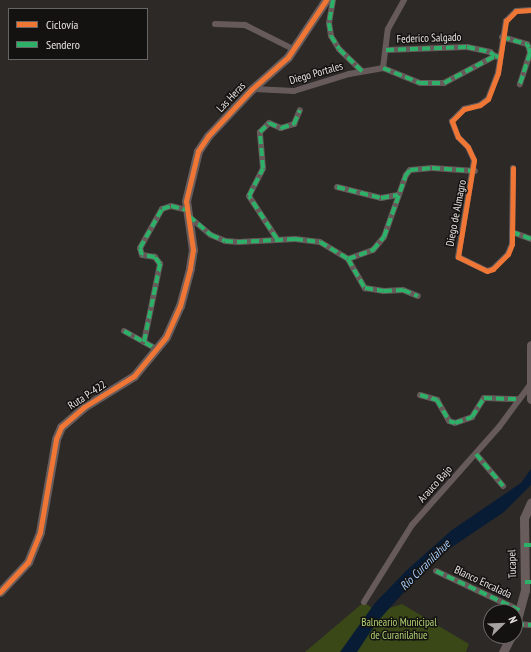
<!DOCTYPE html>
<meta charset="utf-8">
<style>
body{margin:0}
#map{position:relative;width:531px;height:652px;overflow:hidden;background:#2c2927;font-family:"PT Sans Narrow",sans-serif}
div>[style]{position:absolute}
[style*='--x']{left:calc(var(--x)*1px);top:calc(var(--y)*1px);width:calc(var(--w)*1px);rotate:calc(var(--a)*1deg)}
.green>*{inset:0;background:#3a4818}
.water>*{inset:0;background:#081c35}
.street>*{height:6px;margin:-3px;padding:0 3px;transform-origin:3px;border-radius:3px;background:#665b5a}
.secondary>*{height:9px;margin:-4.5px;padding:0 4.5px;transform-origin:4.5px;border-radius:4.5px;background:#685d5c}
.quiet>*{height:4px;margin-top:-2px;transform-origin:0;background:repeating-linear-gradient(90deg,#2db169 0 8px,transparent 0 12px)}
.cycleway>*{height:5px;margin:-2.5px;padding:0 2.5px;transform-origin:2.5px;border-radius:2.5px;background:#f07635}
span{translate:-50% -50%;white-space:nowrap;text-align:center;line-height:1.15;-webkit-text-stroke:3px #141210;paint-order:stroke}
.street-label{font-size:11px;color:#e7e3e1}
.park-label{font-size:11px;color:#b1d372}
.water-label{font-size:12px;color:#a4caf9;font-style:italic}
.legend{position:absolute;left:8px;top:8px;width:140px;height:52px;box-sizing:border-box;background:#141210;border:1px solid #686664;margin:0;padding:5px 7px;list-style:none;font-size:12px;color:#e7e3e1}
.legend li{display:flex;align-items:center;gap:8px;height:20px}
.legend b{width:20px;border:1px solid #686664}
.north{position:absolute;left:483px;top:604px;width:40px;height:40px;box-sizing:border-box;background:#141210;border:1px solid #686664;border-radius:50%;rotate:67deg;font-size:11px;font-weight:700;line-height:16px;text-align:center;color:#e7e3e1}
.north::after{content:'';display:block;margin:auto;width:14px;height:18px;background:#a6a2a0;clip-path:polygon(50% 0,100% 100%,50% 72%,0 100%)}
</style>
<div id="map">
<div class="green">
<i style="clip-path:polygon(364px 602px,377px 612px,402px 604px,469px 644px,466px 652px,305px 652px)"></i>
</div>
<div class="water">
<i style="clip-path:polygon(531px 469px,531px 485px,504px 512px,434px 559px,377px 622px,357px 652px,340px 652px,375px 603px,407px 570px,452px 530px,521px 483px)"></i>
</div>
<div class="street">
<i style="--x:333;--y:0;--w:23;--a:100"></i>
<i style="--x:329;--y:23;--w:13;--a:81"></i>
<i style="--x:331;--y:36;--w:15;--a:58"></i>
<i style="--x:339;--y:49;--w:32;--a:44"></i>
<i style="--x:215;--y:24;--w:30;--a:2"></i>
<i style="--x:245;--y:25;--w:54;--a:26.6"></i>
<i style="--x:502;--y:37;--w:26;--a:16"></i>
<i style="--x:527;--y:44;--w:4;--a:63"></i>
<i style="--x:529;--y:48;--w:5;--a:79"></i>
<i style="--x:530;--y:53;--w:33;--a:108"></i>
<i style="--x:386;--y:50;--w:81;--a:-2.1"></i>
<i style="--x:467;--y:47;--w:24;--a:12"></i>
<i style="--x:490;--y:52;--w:6;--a:39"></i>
<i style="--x:383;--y:68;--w:39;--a:-83"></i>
<i style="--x:388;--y:29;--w:33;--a:-61"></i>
<i style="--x:252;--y:89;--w:42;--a:2.7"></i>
<i style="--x:294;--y:91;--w:58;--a:-17.2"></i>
<i style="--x:349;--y:74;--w:35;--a:-10"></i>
<i style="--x:383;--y:68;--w:40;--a:22"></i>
<i style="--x:420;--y:83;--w:24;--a:0"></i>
<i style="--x:444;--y:83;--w:58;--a:-27.9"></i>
<i style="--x:495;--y:56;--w:4;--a:14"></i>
<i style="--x:513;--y:168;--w:76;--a:90.8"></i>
<i style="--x:512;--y:244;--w:11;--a:112"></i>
<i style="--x:508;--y:254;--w:21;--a:135"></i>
<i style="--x:493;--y:269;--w:6;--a:162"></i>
<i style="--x:487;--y:271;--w:32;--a:-154"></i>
<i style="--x:458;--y:257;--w:98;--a:-80.6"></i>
<i style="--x:474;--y:160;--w:14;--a:-115"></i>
<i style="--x:468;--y:147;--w:14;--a:-135"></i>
<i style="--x:458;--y:137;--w:17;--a:-111"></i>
<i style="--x:452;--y:121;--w:17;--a:-45"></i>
<i style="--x:464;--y:109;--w:16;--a:-14"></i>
<i style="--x:480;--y:105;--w:10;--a:-37"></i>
<i style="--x:488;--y:99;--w:28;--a:-69"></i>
<i style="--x:498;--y:73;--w:53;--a:-81.3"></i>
<i style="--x:506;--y:21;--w:14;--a:-45"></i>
<i style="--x:516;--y:11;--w:15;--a:-4"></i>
<i style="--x:337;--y:187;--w:45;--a:14"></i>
<i style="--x:381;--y:198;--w:17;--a:-10"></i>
<i style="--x:187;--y:215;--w:31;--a:40"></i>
<i style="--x:211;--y:235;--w:15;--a:23"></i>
<i style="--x:225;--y:241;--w:14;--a:4"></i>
<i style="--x:239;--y:242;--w:56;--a:-3.1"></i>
<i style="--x:295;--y:239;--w:25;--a:7"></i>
<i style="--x:320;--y:242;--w:33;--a:31"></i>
<i style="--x:348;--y:259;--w:27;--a:-20"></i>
<i style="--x:373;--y:250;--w:17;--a:-50"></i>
<i style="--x:384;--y:237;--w:66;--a:-70.5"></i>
<i style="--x:406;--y:175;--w:6;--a:-51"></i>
<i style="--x:410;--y:170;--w:22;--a:-5"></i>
<i style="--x:432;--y:168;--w:43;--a:4"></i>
<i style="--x:512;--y:232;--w:20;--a:20"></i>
<i style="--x:277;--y:239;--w:51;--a:-123.1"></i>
<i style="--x:249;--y:196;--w:31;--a:-63"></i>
<i style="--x:263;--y:168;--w:36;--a:-95"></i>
<i style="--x:260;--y:132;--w:13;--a:-45"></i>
<i style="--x:269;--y:123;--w:13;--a:23"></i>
<i style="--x:281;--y:128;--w:14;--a:-17"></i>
<i style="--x:294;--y:124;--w:15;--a:-67"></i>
<i style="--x:348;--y:259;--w:34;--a:60"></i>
<i style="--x:365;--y:288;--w:19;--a:9"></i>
<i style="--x:384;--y:291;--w:19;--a:-3"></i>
<i style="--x:403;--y:290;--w:16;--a:22"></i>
<i style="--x:124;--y:331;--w:39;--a:29"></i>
<i style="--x:144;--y:342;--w:80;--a:-78.4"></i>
<i style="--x:160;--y:264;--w:9;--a:-126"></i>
<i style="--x:155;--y:257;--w:13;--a:-171"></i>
<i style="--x:142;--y:255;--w:7;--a:-106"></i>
<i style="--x:140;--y:248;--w:45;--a:-60.6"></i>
<i style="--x:162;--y:209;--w:9;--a:-18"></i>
<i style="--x:171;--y:206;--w:16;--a:14"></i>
<i style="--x:420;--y:395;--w:18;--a:16"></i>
<i style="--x:437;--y:400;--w:24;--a:60"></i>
<i style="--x:449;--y:421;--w:6;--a:18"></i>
<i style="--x:455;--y:423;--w:18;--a:-19"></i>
<i style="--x:472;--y:417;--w:22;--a:-58"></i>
<i style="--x:484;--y:398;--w:34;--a:2"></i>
<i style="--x:476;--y:454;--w:42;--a:49.8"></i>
<i style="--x:436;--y:571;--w:94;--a:25.2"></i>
<i style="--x:364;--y:602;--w:91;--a:-58.1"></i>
<i style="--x:412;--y:525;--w:131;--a:-48.4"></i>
<i style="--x:499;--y:427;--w:52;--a:-53.6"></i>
<i style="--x:516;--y:624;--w:15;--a:4"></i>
</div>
<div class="secondary">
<i style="--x:531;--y:345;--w:54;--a:90"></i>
<i style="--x:0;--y:592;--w:41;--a:-47"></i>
<i style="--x:28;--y:562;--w:32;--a:-68"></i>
<i style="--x:40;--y:532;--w:94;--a:-80.2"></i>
<i style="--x:56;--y:439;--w:13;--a:-67"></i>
<i style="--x:61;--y:427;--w:30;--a:-41"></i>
<i style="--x:84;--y:407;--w:59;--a:-31.8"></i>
<i style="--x:134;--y:376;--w:50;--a:-50.6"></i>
<i style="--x:166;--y:337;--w:34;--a:-66"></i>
<i style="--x:180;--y:306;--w:39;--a:-75"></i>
<i style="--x:190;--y:268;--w:18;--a:-81"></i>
<i style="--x:193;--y:250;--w:49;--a:-98.1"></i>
<i style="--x:186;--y:201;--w:51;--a:-76.5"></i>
<i style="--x:198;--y:151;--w:18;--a:-56"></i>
<i style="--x:208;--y:136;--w:64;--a:-46.9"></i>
<i style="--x:252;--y:89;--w:48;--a:-41.6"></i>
<i style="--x:288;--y:57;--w:69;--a:-56.3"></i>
<i style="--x:515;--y:627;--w:38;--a:-75"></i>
<i style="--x:525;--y:590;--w:72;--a:-90.8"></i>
<i style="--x:524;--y:518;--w:17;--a:-66"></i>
<i style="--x:503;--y:652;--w:18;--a:-63"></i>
</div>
<div class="quiet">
<i style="--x:333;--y:0;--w:23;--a:100"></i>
<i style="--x:329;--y:23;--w:13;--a:81"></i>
<i style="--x:331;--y:36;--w:15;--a:58"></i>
<i style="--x:339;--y:49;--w:32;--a:44"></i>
<i style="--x:502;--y:37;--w:26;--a:16"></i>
<i style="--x:527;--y:44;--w:4;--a:63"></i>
<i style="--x:529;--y:48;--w:5;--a:79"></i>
<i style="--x:530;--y:53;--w:33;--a:108"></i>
<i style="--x:386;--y:50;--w:81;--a:-2.1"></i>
<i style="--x:467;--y:47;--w:24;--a:12"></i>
<i style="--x:490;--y:52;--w:6;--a:39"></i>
<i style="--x:383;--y:68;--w:40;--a:22"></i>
<i style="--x:420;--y:83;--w:24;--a:0"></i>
<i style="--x:444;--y:83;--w:58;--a:-27.9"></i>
<i style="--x:495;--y:56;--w:4;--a:14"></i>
<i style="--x:337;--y:187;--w:45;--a:14"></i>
<i style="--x:381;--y:198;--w:17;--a:-10"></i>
<i style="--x:189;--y:216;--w:29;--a:41"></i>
<i style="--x:211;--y:235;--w:15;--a:23"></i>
<i style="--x:225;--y:241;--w:14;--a:4"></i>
<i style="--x:239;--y:242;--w:56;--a:-3.1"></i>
<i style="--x:295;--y:239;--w:25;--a:7"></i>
<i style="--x:320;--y:242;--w:33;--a:31"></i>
<i style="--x:348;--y:259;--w:27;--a:-20"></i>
<i style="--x:373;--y:250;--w:17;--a:-50"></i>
<i style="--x:384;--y:237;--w:66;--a:-70.5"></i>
<i style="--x:406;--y:175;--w:6;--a:-51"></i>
<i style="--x:410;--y:170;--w:22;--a:-5"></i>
<i style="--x:432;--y:168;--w:43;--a:4"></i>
<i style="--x:512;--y:232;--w:20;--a:20"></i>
<i style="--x:277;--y:239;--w:51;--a:-123.1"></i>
<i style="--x:249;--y:196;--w:31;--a:-63"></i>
<i style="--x:263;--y:168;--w:36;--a:-95"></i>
<i style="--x:260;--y:132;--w:13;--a:-45"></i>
<i style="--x:269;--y:123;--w:13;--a:23"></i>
<i style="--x:281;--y:128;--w:14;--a:-17"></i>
<i style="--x:294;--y:124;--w:15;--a:-67"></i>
<i style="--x:348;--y:259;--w:34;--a:60"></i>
<i style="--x:365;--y:288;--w:19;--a:9"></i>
<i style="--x:384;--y:291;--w:19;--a:-3"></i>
<i style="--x:403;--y:290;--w:16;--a:22"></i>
<i style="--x:124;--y:331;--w:39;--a:29"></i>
<i style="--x:144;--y:342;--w:80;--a:-78.4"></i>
<i style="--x:160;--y:264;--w:9;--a:-126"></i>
<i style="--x:155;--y:257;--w:13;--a:-171"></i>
<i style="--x:142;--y:255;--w:7;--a:-106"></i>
<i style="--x:140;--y:248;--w:45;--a:-60.6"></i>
<i style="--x:162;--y:209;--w:9;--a:-18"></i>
<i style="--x:171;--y:206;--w:16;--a:14"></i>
<i style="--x:420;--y:395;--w:18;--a:16"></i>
<i style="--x:437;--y:400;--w:24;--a:60"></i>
<i style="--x:449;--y:421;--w:6;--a:18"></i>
<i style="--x:455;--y:423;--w:18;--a:-19"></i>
<i style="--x:472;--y:417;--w:22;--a:-58"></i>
<i style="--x:484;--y:398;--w:34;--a:2"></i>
<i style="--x:476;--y:454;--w:42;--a:49.8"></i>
<i style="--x:524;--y:545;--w:7;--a:0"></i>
<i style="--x:436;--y:571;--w:94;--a:25.2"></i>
<i style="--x:525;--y:582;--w:6;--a:0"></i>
<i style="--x:516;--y:624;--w:15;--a:4"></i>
</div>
<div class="cycleway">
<i style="--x:513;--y:168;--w:76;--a:90.8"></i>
<i style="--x:512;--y:244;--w:11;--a:112"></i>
<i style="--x:508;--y:254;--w:21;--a:135"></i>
<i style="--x:493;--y:269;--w:6;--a:162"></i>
<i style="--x:487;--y:271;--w:32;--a:-154"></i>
<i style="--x:458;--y:257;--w:98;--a:-80.6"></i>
<i style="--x:474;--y:160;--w:14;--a:-115"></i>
<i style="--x:468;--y:147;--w:14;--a:-135"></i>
<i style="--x:458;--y:137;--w:17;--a:-111"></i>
<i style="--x:452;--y:121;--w:17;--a:-45"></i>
<i style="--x:464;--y:109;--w:16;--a:-14"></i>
<i style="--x:480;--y:105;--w:10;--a:-37"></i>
<i style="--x:488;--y:99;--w:28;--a:-69"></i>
<i style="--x:498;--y:73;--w:53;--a:-81.3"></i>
<i style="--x:506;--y:21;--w:14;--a:-45"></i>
<i style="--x:516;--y:11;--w:15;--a:-4"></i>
<i style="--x:0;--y:592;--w:41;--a:-47"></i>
<i style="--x:28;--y:562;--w:32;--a:-68"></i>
<i style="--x:40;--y:532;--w:94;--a:-80.2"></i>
<i style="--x:56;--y:439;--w:13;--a:-67"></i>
<i style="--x:61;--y:427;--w:30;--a:-41"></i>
<i style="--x:84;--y:407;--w:59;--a:-31.8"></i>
<i style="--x:134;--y:376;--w:50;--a:-50.6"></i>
<i style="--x:166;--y:337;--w:34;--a:-66"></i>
<i style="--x:180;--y:306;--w:39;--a:-75"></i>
<i style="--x:190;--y:268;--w:18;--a:-81"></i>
<i style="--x:193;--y:250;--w:49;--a:-98.1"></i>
<i style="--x:186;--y:201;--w:51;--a:-76.5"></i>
<i style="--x:198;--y:151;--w:18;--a:-56"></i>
<i style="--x:208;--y:136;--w:64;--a:-46.9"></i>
<i style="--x:252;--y:89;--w:48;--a:-41.6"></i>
<i style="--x:288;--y:57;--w:69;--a:-56.3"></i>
</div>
<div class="street-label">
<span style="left:429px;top:38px;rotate:-2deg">Federico Salgado</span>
<span style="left:316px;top:73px;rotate:-16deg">Diego Portales</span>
<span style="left:231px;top:97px;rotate:-47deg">Las Heras</span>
<span style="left:456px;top:213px;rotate:-79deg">Diego de Almagro</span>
<span style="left:87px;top:395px;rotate:-33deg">Ruta P-422</span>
<span style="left:435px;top:484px;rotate:-48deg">Arauco Bajo</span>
<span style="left:512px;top:564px;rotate:-92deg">Tucapel</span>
<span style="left:483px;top:582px;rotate:25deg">Blanco Encalada</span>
</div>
<div class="park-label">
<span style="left:399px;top:629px">Balneario Municipal<br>de Curanilahue</span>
</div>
<div class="water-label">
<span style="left:425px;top:565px;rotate:-45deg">Río Curanilahue</span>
</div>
<ul class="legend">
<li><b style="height:5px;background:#f07635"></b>Ciclovía</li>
<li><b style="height:5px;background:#2db169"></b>Sendero</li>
</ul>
<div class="north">N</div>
</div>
